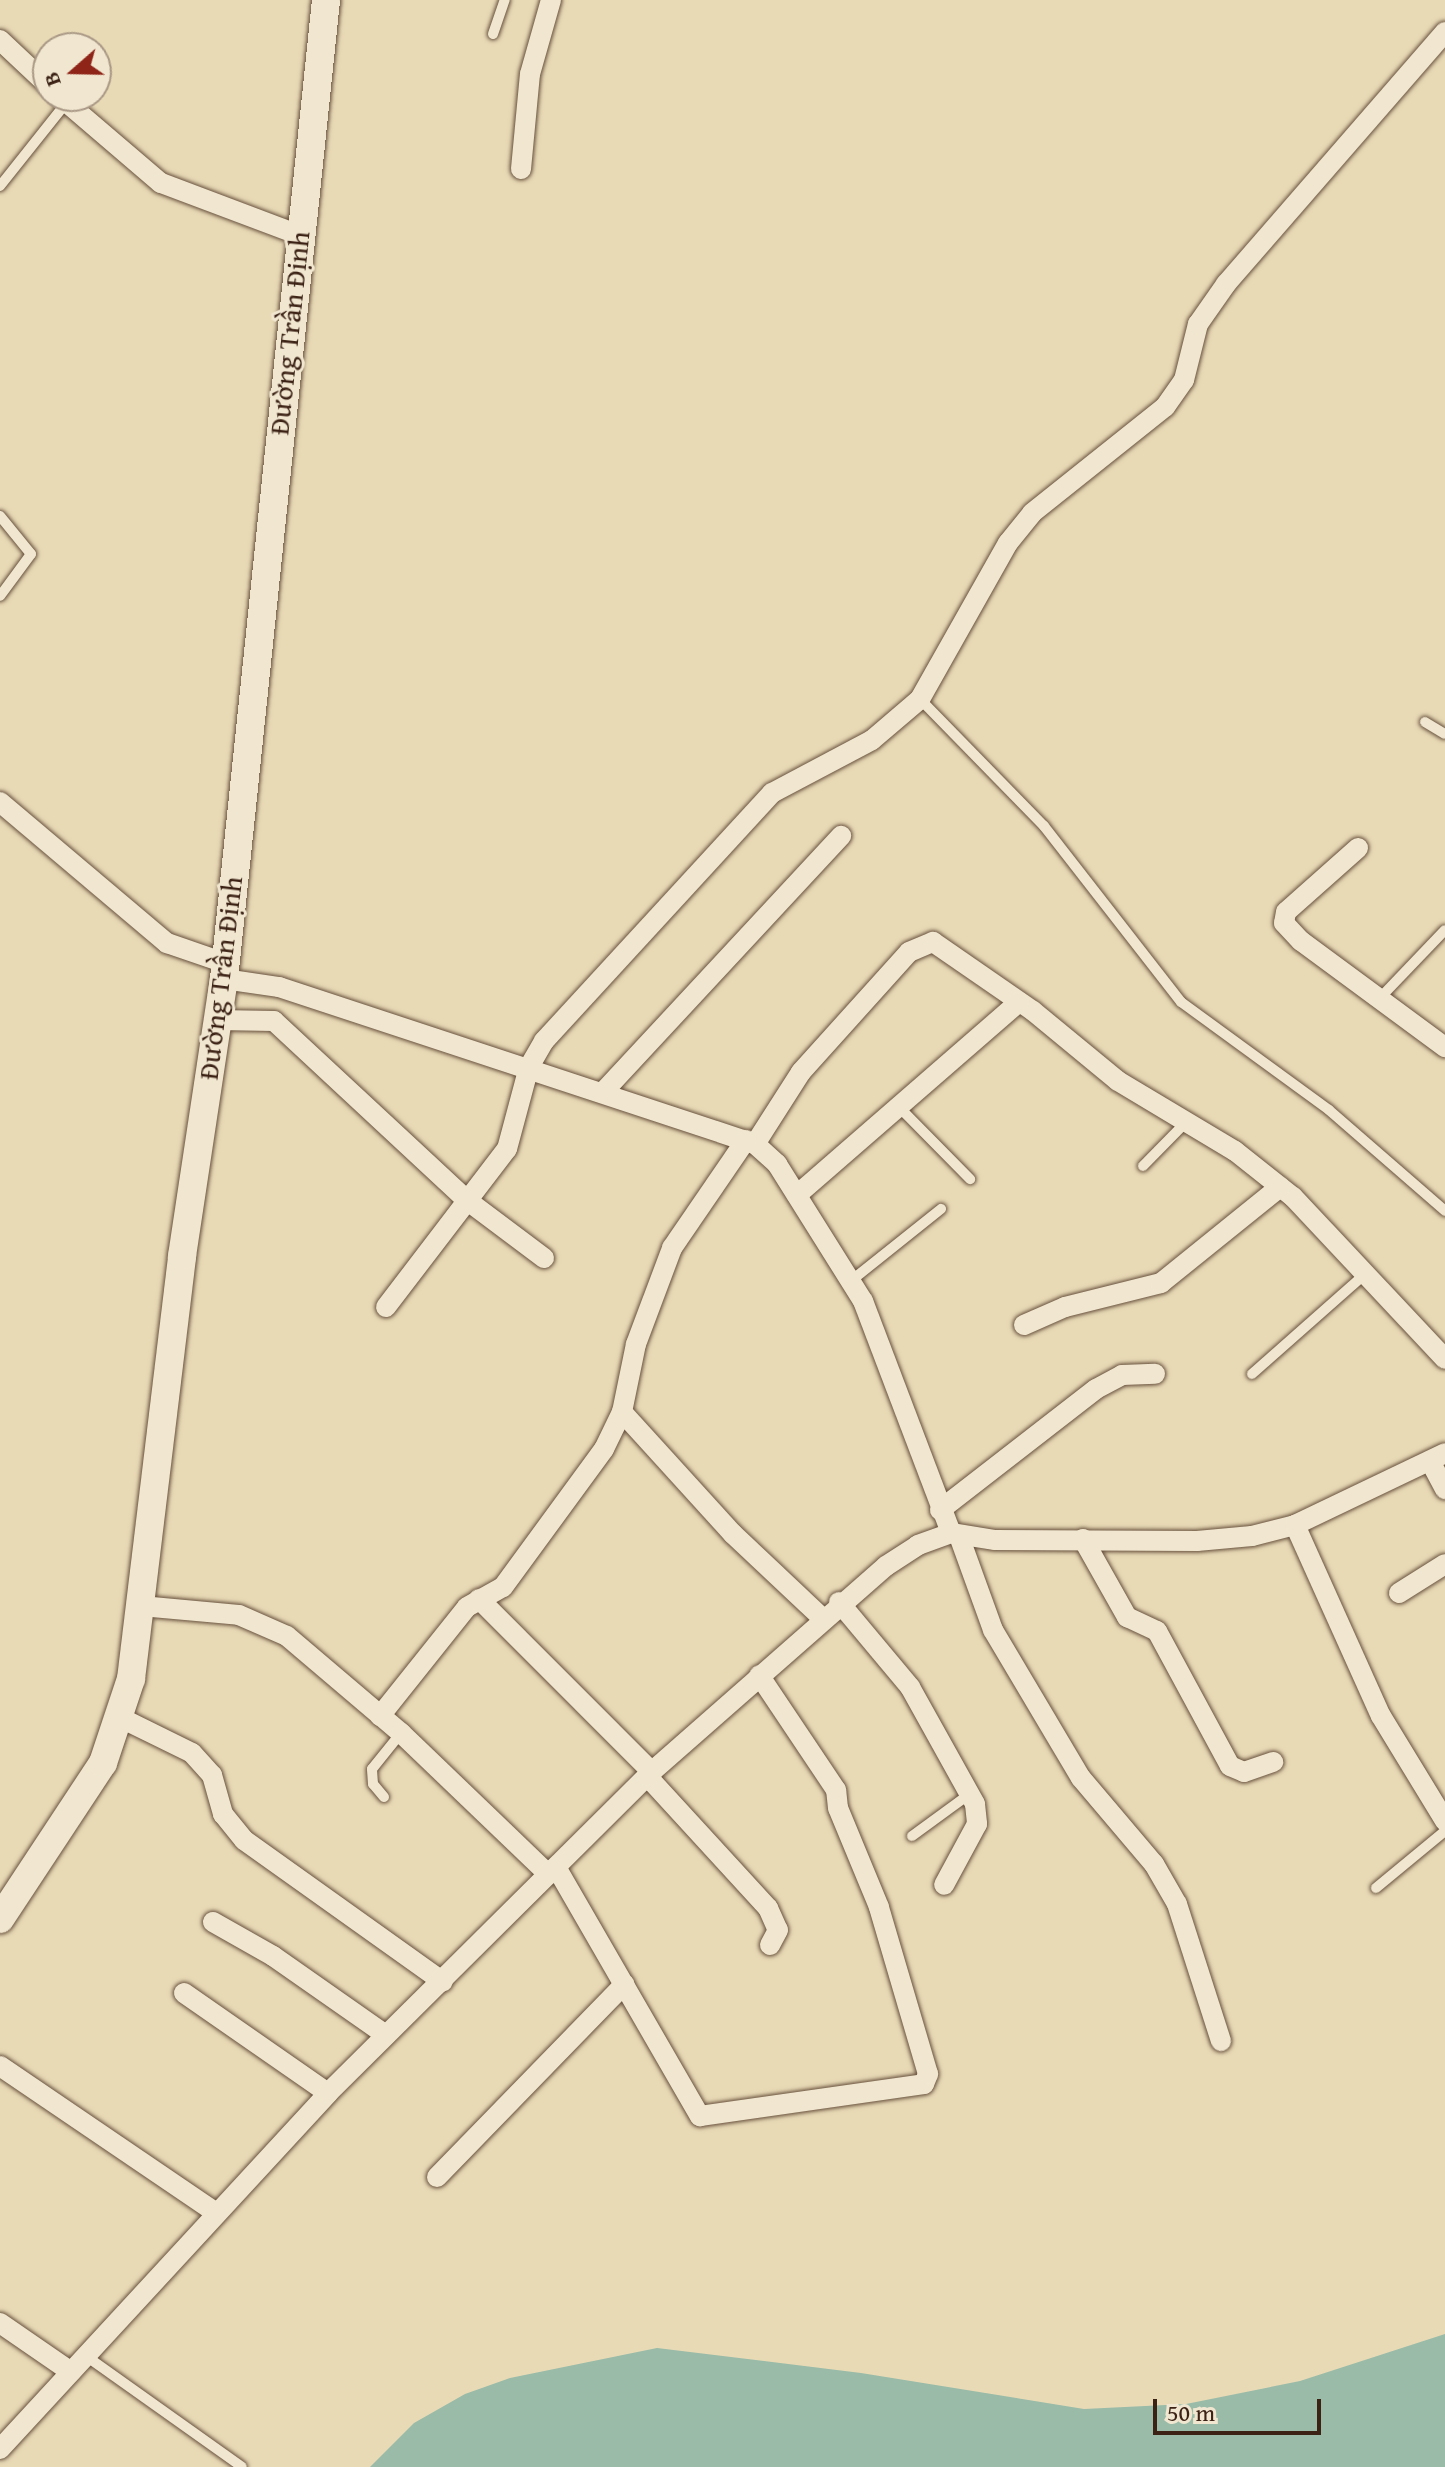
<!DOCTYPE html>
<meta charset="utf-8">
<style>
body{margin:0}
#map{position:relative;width:1445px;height:2467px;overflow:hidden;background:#e9dab6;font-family:"Gentium Book Plus",serif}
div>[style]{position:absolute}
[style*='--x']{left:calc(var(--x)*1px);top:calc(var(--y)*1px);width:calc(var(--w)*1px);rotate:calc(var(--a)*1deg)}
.water>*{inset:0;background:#99bba8}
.roads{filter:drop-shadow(0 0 2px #67503d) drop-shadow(0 0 2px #67503d)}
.service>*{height:10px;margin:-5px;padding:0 5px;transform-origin:5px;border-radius:5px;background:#f1e7d0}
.minor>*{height:20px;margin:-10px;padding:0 10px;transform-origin:10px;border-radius:10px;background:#f1e7d0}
.secondary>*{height:28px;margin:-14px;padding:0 14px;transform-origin:14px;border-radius:14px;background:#f1e7d0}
span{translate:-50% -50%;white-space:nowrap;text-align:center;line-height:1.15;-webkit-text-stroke:6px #f1e7d0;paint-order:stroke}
.street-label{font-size:28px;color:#3c2215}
.north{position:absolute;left:32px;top:32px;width:80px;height:80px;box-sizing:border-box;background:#f1e7d0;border:2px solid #a99885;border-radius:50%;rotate:250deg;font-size:22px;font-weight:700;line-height:32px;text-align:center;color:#3c2215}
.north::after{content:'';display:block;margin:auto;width:28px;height:36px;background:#8f2418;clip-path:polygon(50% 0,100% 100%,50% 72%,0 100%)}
.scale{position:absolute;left:1153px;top:2399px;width:168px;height:36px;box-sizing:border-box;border:4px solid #3c2215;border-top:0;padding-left:10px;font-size:24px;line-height:28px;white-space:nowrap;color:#3c2215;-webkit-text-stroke:6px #f1e7d0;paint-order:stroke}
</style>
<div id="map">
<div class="water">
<i style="clip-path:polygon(1445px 2334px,1445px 2467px,370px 2467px,414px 2423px,465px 2394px,510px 2378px,657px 2348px,861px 2373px,1084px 2409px,1186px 2404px,1300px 2381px)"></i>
</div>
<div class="roads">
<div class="service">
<i style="--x:493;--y:34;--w:36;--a:-71"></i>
<i style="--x:0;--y:186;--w:106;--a:-51.5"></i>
<i style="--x:0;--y:516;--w:49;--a:50.8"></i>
<i style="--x:31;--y:554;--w:52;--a:126.4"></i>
<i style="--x:920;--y:699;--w:177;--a:45.7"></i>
<i style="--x:1044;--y:826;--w:223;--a:52.1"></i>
<i style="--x:1181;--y:1002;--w:183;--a:36.1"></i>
<i style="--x:1329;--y:1110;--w:154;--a:41"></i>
<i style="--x:1425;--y:722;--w:23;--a:31"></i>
<i style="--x:1379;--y:999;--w:95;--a:-46.3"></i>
<i style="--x:900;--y:1108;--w:100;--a:45.4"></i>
<i style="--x:1143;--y:1166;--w:63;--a:-45.6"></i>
<i style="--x:852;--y:1280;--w:114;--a:-38.6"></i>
<i style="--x:1252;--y:1374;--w:149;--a:-41.5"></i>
<i style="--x:384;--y:1797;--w:17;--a:-130"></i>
<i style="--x:373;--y:1784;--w:15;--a:-94"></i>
<i style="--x:372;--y:1769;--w:46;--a:-51.1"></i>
<i style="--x:912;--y:1836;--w:73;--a:-36.1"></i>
<i style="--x:1376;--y:1888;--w:89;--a:-39.6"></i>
<i style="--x:86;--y:2356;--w:191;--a:35.4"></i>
</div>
<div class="minor">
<i style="--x:0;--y:40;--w:66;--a:43.2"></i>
<i style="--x:59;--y:96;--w:134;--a:40.5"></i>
<i style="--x:161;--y:183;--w:147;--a:20.6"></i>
<i style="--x:521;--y:169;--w:95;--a:-84.6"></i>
<i style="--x:530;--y:74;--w:77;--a:-74.2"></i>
<i style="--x:0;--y:802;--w:219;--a:40.2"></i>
<i style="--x:167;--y:943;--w:61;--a:19"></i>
<i style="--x:1358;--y:848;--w:96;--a:138.4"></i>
<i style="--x:1286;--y:912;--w:11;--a:100"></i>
<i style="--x:1284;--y:923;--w:25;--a:47"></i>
<i style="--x:1301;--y:941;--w:179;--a:36.4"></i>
<i style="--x:224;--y:979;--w:56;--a:8.3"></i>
<i style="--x:279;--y:987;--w:501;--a:18.25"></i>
<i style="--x:755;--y:1144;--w:30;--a:42"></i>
<i style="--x:777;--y:1164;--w:162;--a:57.9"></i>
<i style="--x:863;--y:1301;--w:248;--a:69.2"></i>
<i style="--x:217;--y:1020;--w:57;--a:1"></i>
<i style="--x:274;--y:1021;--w:265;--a:42.9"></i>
<i style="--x:468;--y:1201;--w:95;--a:36.9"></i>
<i style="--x:605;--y:1090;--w:347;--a:-47.1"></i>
<i style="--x:755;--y:1144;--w:85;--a:-57.4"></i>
<i style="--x:801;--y:1072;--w:161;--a:-48"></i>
<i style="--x:909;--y:952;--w:26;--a:-23"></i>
<i style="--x:933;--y:942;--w:121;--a:34.6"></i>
<i style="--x:1033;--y:1011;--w:110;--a:39.5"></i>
<i style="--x:1118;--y:1081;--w:136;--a:30.9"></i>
<i style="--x:1235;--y:1151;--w:74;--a:38.4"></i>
<i style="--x:1293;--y:1197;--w:222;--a:46.8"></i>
<i style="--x:797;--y:1195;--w:294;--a:-41"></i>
<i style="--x:386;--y:1307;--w:199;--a:-52.6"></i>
<i style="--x:507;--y:1149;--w:85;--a:-75"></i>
<i style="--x:529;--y:1067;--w:30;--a:-60"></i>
<i style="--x:544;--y:1041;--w:337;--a:-47.4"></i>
<i style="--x:772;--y:793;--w:113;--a:-27.9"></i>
<i style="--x:872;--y:740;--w:63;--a:-40.5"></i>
<i style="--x:920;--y:699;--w:179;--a:-60.6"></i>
<i style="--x:1008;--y:543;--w:38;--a:-51"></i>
<i style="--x:1032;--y:513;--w:170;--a:-38.6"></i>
<i style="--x:1165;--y:407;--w:33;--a:-55"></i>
<i style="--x:1184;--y:380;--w:58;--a:-76"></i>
<i style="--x:1198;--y:324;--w:49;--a:-55"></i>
<i style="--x:1226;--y:284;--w:334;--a:-49"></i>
<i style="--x:1024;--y:1325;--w:45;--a:-23.7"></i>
<i style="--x:1065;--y:1307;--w:99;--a:-14"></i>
<i style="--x:1161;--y:1283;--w:153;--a:-38.9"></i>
<i style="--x:622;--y:1412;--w:165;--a:47.7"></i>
<i style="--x:733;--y:1534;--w:122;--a:43.3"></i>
<i style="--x:1430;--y:1461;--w:32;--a:62"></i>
<i style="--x:940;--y:1510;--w:197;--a:-37.8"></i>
<i style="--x:1096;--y:1389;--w:30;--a:-28"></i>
<i style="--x:1122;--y:1375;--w:33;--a:-2"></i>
<i style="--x:1295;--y:1525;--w:209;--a:65.8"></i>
<i style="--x:1381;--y:1716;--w:123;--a:58.6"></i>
<i style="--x:959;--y:1536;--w:100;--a:70.1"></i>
<i style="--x:993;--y:1630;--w:172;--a:59.3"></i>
<i style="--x:1081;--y:1778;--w:113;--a:49.7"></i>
<i style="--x:1154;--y:1864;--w:46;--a:60.1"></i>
<i style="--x:1177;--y:1904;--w:144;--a:72.2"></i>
<i style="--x:1083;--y:1539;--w:90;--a:60.6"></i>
<i style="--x:1127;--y:1617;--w:33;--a:25"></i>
<i style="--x:1157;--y:1631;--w:153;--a:61.6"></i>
<i style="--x:1230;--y:1766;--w:15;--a:23"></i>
<i style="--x:1244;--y:1772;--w:31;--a:-19"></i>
<i style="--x:1399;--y:1593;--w:54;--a:-32.2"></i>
<i style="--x:479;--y:1599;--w:245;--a:45"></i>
<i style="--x:839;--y:1602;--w:111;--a:50.1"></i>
<i style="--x:910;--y:1687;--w:134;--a:60.9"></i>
<i style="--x:975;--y:1804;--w:20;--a:84"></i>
<i style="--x:977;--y:1824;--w:69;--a:118.4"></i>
<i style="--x:141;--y:1606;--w:98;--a:5.2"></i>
<i style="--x:239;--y:1615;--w:52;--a:23.6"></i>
<i style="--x:287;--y:1636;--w:150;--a:40.4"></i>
<i style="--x:401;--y:1733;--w:204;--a:43.8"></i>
<i style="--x:380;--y:1716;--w:139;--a:-51.4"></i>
<i style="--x:467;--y:1607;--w:41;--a:-29.1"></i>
<i style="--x:503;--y:1587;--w:171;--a:-53.8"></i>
<i style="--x:604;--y:1449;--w:41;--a:-64.1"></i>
<i style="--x:622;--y:1412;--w:69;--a:-78.4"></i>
<i style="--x:636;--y:1344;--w:103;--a:-69.4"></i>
<i style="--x:672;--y:1248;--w:131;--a:-55.6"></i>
<i style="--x:121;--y:1718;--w:79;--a:26.2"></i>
<i style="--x:192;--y:1753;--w:30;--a:48"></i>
<i style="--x:212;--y:1775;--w:41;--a:74.2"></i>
<i style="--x:223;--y:1814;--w:33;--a:51"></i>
<i style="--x:244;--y:1840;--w:244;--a:35.5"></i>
<i style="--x:647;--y:1776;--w:179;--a:47.5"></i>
<i style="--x:768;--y:1908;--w:24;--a:66"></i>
<i style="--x:778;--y:1930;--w:17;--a:118"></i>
<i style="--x:556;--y:1867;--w:288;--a:60"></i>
<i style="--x:700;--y:2116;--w:226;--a:-8.1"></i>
<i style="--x:924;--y:2084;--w:11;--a:-68"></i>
<i style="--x:928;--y:2074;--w:174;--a:-106.4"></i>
<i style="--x:879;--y:1907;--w:107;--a:-112.5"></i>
<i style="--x:838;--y:1808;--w:18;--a:-96"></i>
<i style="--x:836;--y:1790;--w:138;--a:-123.8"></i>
<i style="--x:213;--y:1922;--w:69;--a:29.5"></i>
<i style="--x:273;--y:1956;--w:138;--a:35"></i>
<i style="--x:184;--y:1993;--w:175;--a:34.8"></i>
<i style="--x:0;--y:2066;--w:261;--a:34.2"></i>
<i style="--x:437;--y:2177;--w:269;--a:-45.8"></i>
<i style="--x:0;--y:2323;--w:86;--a:34.6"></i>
<i style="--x:0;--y:2449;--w:484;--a:-47.3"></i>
<i style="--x:328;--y:2093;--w:450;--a:-44.8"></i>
<i style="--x:647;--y:1776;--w:318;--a:-41.3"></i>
<i style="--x:886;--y:1566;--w:38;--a:-33"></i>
<i style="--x:918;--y:1545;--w:35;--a:-20"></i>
<i style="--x:951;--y:1533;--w:45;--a:9"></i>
<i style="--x:995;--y:1540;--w:202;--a:0.3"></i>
<i style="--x:1197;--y:1541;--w:55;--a:-5.2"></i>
<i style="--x:1252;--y:1536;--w:44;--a:-14.3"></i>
<i style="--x:1295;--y:1525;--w:166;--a:-25.6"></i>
</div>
<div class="secondary">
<i style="--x:0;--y:1919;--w:187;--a:-56.6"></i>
<i style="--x:103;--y:1763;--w:89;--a:-71.6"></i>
<i style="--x:131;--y:1679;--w:426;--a:-83.1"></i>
<i style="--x:182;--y:1256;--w:280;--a:-81.4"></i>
<i style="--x:224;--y:979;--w:984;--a:-84.05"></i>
</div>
</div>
<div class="street-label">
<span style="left:289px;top:333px;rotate:-84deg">Đường Trần Định</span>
<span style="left:220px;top:978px;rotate:-83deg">Đường Trần Định</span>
</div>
<div class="north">B</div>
<div class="scale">50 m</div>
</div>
